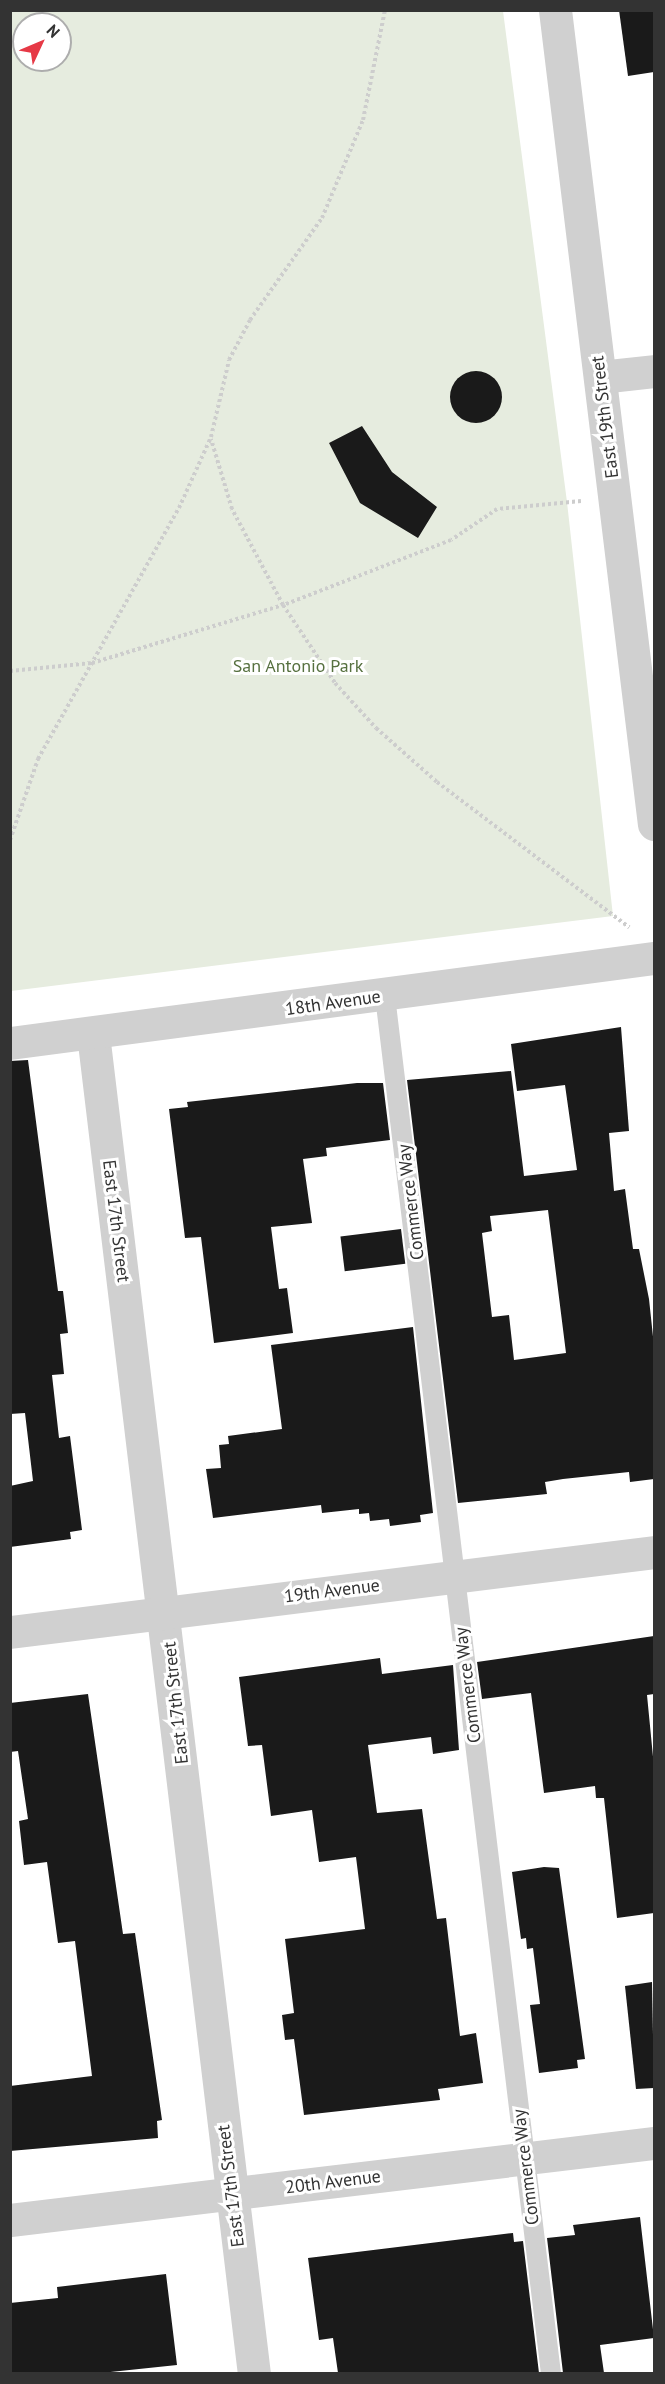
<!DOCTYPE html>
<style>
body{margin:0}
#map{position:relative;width:665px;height:2384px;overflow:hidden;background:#fff;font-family:"PT Sans",sans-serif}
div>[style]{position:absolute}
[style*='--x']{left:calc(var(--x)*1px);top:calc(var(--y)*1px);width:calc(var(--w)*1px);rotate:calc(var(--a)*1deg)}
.green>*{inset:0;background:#e6ecdf}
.building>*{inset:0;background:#1a1a1a;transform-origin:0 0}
.round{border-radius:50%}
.path>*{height:4px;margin-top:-2px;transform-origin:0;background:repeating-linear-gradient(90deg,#cdcdcd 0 3px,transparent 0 6px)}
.service>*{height:20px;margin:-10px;padding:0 10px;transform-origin:10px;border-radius:10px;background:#d0d0d0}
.minor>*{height:33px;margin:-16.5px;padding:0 16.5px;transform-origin:16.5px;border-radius:16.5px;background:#d0d0d0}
span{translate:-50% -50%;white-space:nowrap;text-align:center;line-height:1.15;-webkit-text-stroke:6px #fff;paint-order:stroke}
.street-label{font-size:18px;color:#333}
.park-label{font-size:18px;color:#56703f}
.frame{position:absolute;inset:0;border:12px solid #333;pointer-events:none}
.north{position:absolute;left:12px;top:12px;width:60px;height:60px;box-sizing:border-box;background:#fff;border:2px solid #adadad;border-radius:50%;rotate:46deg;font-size:16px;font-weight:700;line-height:24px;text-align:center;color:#333}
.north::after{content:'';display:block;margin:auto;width:21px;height:27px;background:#e63946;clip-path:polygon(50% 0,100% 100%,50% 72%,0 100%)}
</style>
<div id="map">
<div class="green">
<i style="clip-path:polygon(evenodd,11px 11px,503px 11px,567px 502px,613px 916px,11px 991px,11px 11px,24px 24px,60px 24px,60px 60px,24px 60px,24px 24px)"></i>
</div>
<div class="building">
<i style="clip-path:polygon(619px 10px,654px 10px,654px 72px,628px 76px)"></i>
<i class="round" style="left:450px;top:371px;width:52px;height:52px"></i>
<i style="clip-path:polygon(362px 426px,392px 472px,437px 507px,418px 538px,360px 503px,329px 443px)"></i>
<i style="clip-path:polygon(evenodd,621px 1027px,629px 1131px,609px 1133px,614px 1191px,625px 1189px,633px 1249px,639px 1249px,649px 1299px,654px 1346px,654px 1479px,630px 1482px,629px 1472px,563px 1479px,545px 1482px,547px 1494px,458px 1503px,407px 1080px,511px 1071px,524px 1176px,577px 1170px,565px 1085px,517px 1091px,511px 1044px,621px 1027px,548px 1210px,566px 1353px,514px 1360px,509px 1315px,492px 1317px,482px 1233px,492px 1231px,490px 1216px,548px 1210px)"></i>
<i style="clip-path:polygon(28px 1060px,58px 1291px,63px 1291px,68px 1333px,60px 1334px,64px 1374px,52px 1375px,59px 1438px,70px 1436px,82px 1530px,70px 1532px,71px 1539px,10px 1547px,10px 1486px,33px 1481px,25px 1413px,10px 1414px,10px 1061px)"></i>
<i style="clip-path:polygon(357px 1083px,383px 1083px,390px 1140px,326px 1148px,327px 1156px,303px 1159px,312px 1223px,271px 1227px,279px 1289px,287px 1288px,293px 1333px,214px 1343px,201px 1237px,185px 1238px,169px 1109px,188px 1107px,187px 1102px)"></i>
<i style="left:401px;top:1229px;width:35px;height:61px;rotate:83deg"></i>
<i style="clip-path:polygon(413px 1327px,433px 1513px,420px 1515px,421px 1522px,390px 1526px,389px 1519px,370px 1521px,369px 1513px,359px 1514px,359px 1509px,322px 1513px,321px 1505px,213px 1518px,206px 1469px,221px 1468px,219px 1445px,229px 1444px,228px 1436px,282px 1429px,271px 1345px)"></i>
<i style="clip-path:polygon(654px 1636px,654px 1694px,647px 1695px,654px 1767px,654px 1913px,617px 1918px,604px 1798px,596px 1798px,595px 1786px,544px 1793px,531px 1693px,482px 1699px,477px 1662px)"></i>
<i style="clip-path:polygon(380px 1658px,382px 1674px,453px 1665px,459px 1750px,433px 1754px,431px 1737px,368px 1745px,377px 1813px,422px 1809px,437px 1919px,446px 1918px,460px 2036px,476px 2033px,483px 2083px,438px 2089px,440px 2100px,304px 2115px,294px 2039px,285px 2040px,282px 2015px,294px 2013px,285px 1939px,365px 1929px,356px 1857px,319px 1862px,312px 1810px,271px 1816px,262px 1745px,248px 1746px,239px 1677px)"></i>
<i style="clip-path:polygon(88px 1694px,123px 1934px,135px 1933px,162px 2120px,157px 2121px,158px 2138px,10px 2151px,10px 2086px,92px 2076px,75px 1941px,58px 1943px,47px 1862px,24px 1865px,19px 1821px,28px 1819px,18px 1751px,10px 1752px,10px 1703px)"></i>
<i style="clip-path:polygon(544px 1867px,559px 1868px,585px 2059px,577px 2060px,578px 2068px,539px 2073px,530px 2005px,540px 2004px,533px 1948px,527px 1949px,526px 1938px,521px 1939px,512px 1872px)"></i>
<i style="clip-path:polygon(652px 1982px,654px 2088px,636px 2089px,625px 1986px)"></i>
<i style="clip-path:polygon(640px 2217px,654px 2338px,600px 2345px,604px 2373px,563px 2373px,547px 2238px,575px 2235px,573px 2225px)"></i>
<i style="clip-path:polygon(513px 2233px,514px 2242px,523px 2241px,539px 2373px,338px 2373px,333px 2338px,319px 2340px,308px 2258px)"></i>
<i style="clip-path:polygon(166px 2274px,177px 2365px,101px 2373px,10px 2373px,10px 2303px,58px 2298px,57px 2287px)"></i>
</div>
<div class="path">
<i style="--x:581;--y:501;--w:84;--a:174.6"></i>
<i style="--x:497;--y:509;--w:55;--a:146"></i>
<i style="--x:451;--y:540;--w:180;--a:158.8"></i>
<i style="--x:283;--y:605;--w:94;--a:56.3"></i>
<i style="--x:335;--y:683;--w:61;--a:47.7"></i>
<i style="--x:376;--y:728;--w:81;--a:41.5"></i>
<i style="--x:437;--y:782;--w:241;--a:37.1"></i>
<i style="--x:10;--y:671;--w:82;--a:-5.6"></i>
<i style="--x:92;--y:663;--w:200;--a:-16.9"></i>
<i style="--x:283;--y:605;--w:109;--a:-118"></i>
<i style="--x:232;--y:509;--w:73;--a:-106.7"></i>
<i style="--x:10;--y:840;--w:86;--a:-70.9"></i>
<i style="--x:38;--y:759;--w:288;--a:-60.7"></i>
<i style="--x:179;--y:508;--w:78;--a:-65.7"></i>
<i style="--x:211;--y:437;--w:79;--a:-76.8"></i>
<i style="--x:229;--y:360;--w:45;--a:-62.3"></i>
<i style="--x:250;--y:320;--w:125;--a:-54.8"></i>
<i style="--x:322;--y:218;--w:106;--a:-67.3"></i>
<i style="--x:363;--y:120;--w:112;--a:-78.7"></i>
</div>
<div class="service">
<i style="--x:385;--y:996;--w:1388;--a:83.13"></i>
</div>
<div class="minor">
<i style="--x:555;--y:10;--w:820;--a:83.07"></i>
<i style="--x:600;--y:377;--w:54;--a:-6.3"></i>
<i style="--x:93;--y:1034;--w:1350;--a:83.15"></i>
<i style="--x:10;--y:1043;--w:650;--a:-7.52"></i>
<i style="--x:10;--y:1632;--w:649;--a:-7.08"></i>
<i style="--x:10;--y:2220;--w:649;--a:-6.82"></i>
</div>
<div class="street-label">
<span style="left:605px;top:417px;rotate:-97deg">East 19th Street</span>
<span style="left:333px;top:1003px;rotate:-8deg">18th Avenue</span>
<span style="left:411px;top:1202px;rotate:-97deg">Commerce Way</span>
<span style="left:116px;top:1221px;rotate:83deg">East 17th Street</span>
<span style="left:332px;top:1591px;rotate:-7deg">19th Avenue</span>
<span style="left:468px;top:1685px;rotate:-97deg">Commerce Way</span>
<span style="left:176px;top:1703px;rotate:-96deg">East 17th Street</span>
<span style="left:526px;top:2167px;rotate:-97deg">Commerce Way</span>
<span style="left:333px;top:2182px;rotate:-7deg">20th Avenue</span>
<span style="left:231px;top:2186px;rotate:-97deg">East 17th Street</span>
</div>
<div class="park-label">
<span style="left:298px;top:666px">San Antonio Park</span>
</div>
<div class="frame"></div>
<div class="north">N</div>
</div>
